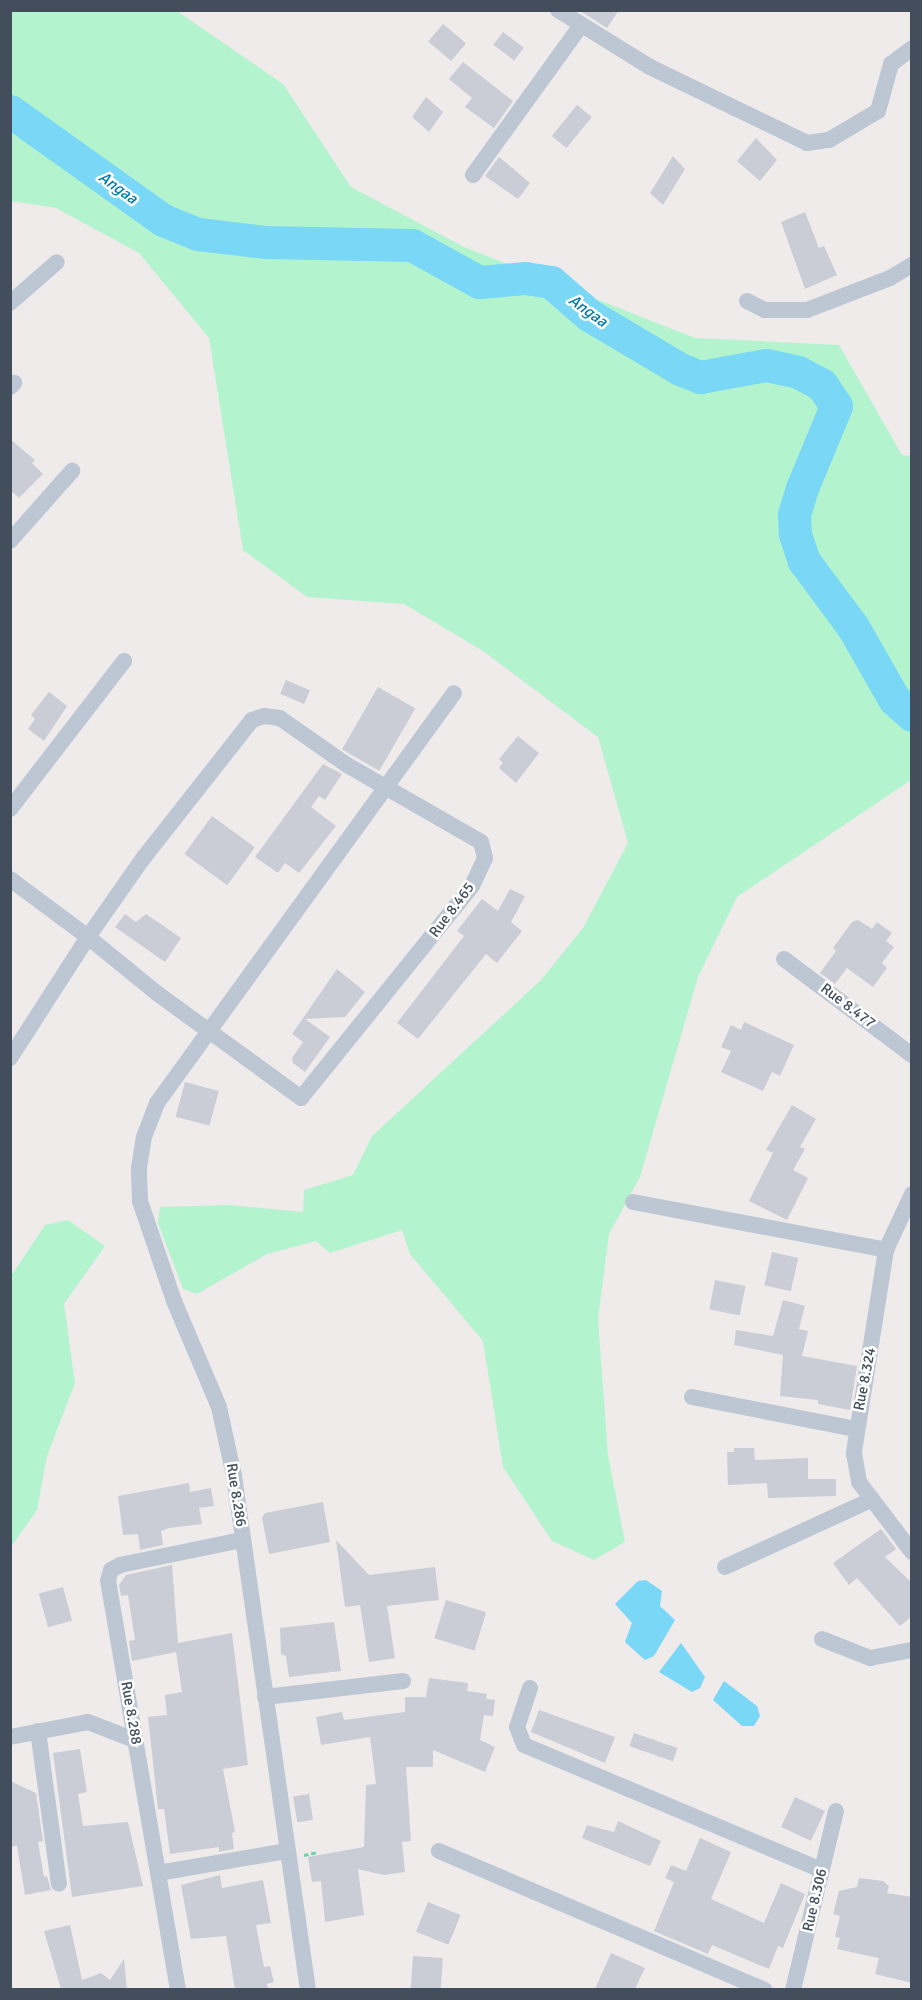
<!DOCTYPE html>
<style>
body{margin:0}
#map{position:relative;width:922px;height:2000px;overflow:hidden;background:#efebeb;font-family:Signika,sans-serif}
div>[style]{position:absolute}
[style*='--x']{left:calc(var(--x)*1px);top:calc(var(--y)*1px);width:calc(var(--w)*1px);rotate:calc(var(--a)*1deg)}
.green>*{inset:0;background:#b3f4cf}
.water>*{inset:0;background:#7ad7f6}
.river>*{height:33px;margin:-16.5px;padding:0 16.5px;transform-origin:16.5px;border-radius:16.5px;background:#7ad7f6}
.building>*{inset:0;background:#cacdd5;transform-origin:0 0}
.path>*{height:3px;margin-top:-1.5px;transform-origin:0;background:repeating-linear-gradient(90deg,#67d5a4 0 4.5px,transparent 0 7.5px)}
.minor>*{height:16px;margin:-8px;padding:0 8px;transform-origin:8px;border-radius:8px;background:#bdc7d4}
span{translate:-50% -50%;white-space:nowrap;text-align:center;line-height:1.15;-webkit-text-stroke:5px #fff;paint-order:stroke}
.street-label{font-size:15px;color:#424e5b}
.water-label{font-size:16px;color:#017da8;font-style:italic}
.frame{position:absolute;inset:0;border:12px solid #424e5b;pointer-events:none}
</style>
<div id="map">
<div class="green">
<i style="clip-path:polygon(10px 11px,177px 11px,283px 84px,351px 187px,464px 247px,695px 338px,839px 345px,902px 455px,911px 456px,911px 780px,737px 897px,698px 977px,640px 1177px,609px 1234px,598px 1319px,608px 1455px,625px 1542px,594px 1560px,552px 1541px,503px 1467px,483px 1341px,410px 1254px,402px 1230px,330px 1253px,316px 1241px,267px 1254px,197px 1294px,183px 1289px,158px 1223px,160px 1207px,229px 1205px,303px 1212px,304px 1190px,353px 1175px,372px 1136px,541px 980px,583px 928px,628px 843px,598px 737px,483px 651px,404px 604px,307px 597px,243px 550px,209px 338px,139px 253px,56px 208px,11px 201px)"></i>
<i style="clip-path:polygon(68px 1220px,105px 1246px,64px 1304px,75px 1383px,47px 1456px,37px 1510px,11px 1547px,11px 1276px,45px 1225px)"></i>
</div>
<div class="water">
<i style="clip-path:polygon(646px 1580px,662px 1591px,660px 1606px,675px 1620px,654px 1656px,645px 1660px,625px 1642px,632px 1623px,615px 1604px,638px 1581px)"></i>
<i style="clip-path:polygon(681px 1643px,705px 1677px,700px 1688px,692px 1692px,659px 1672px)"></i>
<i style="clip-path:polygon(724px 1681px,757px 1706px,760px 1716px,754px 1726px,742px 1726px,713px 1700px)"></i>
</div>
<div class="river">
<i style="--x:10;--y:111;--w:188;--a:35.5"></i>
<i style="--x:163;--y:220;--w:38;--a:22"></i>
<i style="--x:198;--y:234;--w:67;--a:6.8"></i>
<i style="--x:265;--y:242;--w:147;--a:1.2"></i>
<i style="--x:412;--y:245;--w:77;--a:28.9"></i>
<i style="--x:479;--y:282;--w:46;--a:-5"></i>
<i style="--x:525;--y:278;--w:26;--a:9"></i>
<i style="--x:551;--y:282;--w:50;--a:41"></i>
<i style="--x:589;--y:315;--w:106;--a:30.7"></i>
<i style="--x:680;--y:369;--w:22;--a:22"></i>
<i style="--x:700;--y:377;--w:67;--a:-10.3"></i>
<i style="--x:766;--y:365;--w:33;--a:12"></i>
<i style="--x:798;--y:372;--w:27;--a:28"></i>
<i style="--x:822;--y:385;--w:25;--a:56"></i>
<i style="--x:836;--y:406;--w:89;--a:112.5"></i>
<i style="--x:802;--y:488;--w:28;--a:107"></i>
<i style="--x:794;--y:515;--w:19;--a:87"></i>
<i style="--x:795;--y:534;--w:28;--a:72"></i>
<i style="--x:804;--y:561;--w:82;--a:53.4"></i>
<i style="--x:853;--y:627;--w:83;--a:60.3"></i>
<i style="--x:894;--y:699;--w:24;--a:42"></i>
</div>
<div class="building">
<i style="clip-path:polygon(579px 10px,619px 10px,607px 28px)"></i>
<i style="left:443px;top:24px;width:30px;height:23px;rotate:40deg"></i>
<i style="left:503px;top:32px;width:26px;height:16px;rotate:37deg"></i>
<i style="clip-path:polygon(463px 62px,513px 101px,494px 128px,465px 107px,472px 98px,449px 79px)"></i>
<i style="clip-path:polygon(426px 97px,443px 112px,429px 132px,412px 117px)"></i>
<i style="left:577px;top:105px;width:19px;height:40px;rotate:39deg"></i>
<i style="clip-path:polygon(756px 138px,777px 160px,760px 181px,737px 161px)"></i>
<i style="clip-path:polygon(673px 156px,685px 169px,663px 205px,650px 193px)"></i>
<i style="clip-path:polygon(499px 157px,530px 183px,518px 199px,485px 176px)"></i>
<i style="clip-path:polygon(805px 212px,819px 248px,824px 246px,837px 275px,805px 289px,781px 222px)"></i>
<i style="clip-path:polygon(10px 439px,35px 460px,32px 463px,43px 474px,19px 498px,10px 490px)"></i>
<i style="left:286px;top:680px;width:26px;height:15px;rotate:23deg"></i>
<i style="left:378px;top:687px;width:43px;height:72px;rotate:30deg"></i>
<i style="clip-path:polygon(49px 692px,67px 706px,44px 741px,28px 729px,35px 719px,31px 715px)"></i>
<i style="clip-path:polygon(518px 736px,539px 753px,516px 783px,499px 768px,503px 763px,499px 759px)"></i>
<i style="clip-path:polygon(323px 764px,342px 774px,325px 800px,319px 796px,311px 807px,336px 826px,299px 873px,285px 863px,278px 873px,255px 857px)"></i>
<i style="left:212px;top:816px;width:53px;height:47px;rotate:36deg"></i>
<i style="clip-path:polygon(510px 889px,525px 896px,511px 922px,522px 931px,497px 963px,486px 954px,418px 1039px,397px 1023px,464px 936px,457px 931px,482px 899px,498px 911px)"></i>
<i style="clip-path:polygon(125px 914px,136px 922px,146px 914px,181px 938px,165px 962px,115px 927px)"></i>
<i style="clip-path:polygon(858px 920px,872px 929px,877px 922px,892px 933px,886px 941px,894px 947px,882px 963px,887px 968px,873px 987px,847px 968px,835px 984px,820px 973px,836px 951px,833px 948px,852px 922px)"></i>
<i style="clip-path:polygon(337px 969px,365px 992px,345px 1017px,305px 1019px,330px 1037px,305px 1072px,293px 1063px,292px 1058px,303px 1042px,292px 1034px)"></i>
<i style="clip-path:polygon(744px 1022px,794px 1045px,780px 1076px,772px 1072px,763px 1091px,721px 1072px,731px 1051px,721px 1047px,731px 1025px,741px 1030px)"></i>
<i style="left:185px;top:1082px;width:35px;height:36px;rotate:15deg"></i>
<i style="clip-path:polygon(792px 1105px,816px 1119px,800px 1147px,805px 1149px,793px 1170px,808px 1178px,787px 1220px,749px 1201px,773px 1153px,766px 1150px)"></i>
<i style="left:772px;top:1252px;width:27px;height:34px;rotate:13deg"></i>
<i style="left:715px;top:1280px;width:31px;height:30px;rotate:11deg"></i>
<i style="clip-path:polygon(783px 1300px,805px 1306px,799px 1329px,808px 1331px,802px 1356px,857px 1366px,850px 1410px,818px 1404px,818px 1400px,780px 1396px,783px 1355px,734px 1345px,736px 1330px,773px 1336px)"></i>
<i style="clip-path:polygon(734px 1448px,754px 1448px,755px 1460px,808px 1458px,808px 1479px,836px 1479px,836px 1496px,768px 1498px,767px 1483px,728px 1485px,727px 1452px,734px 1452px)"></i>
<i style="clip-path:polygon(189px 1483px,190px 1492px,211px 1488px,214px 1506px,199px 1508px,202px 1524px,169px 1528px,161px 1531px,163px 1545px,140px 1550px,138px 1534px,123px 1535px,118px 1496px)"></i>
<i style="clip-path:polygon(323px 1502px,330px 1542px,269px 1554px,262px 1518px,265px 1513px)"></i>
<i style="clip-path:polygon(881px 1529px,896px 1549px,885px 1557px,912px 1583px,912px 1616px,900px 1626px,857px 1578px,849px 1585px,833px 1563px)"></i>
<i style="clip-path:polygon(336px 1540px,369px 1575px,435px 1567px,439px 1600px,387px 1606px,395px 1658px,369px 1662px,360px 1605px,345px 1607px)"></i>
<i style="clip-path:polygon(172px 1565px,178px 1643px,232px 1633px,248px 1765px,223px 1769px,235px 1832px,232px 1833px,234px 1849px,219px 1852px,219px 1847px,170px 1854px,164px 1809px,158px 1809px,148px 1717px,167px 1715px,165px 1695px,182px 1692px,176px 1652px,132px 1661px,129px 1641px,135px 1640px,128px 1595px,121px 1596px,119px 1585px,126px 1575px)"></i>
<i style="left:63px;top:1587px;width:35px;height:25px;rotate:75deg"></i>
<i style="left:446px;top:1600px;width:42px;height:40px;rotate:17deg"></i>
<i style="clip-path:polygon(334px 1622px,341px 1671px,289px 1677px,286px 1656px,281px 1654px,280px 1628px)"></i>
<i style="clip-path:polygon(429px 1678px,468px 1683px,467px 1691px,487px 1694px,486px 1699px,495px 1700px,493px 1716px,484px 1715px,480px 1740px,495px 1747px,485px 1772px,433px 1750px,433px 1767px,406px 1767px,411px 1841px,402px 1842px,405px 1872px,384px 1875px,358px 1869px,364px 1915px,325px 1922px,321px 1881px,312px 1882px,308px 1857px,364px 1847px,366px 1785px,376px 1784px,370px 1737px,321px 1745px,316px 1717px,342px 1712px,344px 1720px,405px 1712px,405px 1697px,426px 1697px)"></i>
<i style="clip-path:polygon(539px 1710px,615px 1737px,605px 1763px,531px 1732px)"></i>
<i style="left:634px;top:1733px;width:46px;height:14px;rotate:19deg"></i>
<i style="clip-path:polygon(80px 1749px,87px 1792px,78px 1794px,83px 1826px,128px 1822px,143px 1886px,72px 1897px,53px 1753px)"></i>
<i style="clip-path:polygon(10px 1781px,36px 1793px,43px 1841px,38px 1842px,44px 1877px,47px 1876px,51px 1890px,25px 1895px,17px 1846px,10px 1847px)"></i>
<i style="left:309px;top:1794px;width:26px;height:16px;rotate:81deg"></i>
<i style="left:795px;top:1797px;width:33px;height:33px;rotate:25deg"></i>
<i style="clip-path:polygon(618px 1821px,661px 1841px,650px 1866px,582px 1838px,587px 1825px,614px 1832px)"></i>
<i style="clip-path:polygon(700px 1838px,731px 1852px,711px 1899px,764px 1923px,781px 1883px,805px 1894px,783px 1948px,778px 1946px,769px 1969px,712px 1945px,708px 1954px,654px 1931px,674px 1882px,665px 1878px,671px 1865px,686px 1871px)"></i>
<i style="clip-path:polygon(220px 1875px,222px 1888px,263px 1880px,271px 1923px,256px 1925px,264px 1967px,270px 1966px,274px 1982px,267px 1984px,268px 1989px,235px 1989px,226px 1936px,191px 1939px,181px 1885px)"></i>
<i style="clip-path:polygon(859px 1878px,883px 1881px,889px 1886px,887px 1893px,912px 1897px,912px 1983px,875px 1974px,879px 1958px,837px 1949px,840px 1938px,835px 1937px,840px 1916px,833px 1914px,839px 1891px,857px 1887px)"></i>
<i style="left:428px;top:1902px;width:35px;height:32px;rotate:22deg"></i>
<i style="clip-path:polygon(70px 1925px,82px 1980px,101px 1973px,110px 1980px,124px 1959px,127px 1989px,61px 1989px,44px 1931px)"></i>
<i style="clip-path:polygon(611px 1953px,645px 1968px,635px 1989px,595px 1989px)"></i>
<i style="left:413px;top:1956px;width:30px;height:33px;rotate:4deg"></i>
</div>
<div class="path">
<i style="--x:304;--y:1855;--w:14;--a:-12"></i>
</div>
<div class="minor">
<i style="--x:558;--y:10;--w:108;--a:31.8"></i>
<i style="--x:650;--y:67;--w:174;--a:25.8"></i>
<i style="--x:807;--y:143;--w:22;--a:-8"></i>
<i style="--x:829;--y:140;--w:57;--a:-30.6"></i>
<i style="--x:878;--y:111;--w:49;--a:-74.5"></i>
<i style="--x:891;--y:64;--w:26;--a:-37"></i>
<i style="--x:473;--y:175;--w:185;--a:-54.2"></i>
<i style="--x:747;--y:301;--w:20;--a:27"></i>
<i style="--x:765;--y:310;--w:42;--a:0"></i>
<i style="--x:807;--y:310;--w:89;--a:-21.1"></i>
<i style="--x:890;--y:278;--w:26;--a:-31"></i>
<i style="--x:10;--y:303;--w:62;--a:-41.1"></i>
<i style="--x:10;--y:387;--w:6;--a:-45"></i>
<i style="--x:10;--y:541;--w:94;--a:-48.5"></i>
<i style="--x:10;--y:809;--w:187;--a:-52.4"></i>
<i style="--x:10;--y:879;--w:97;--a:36.6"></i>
<i style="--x:88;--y:937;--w:90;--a:39.2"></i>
<i style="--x:158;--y:994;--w:177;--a:36"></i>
<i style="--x:301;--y:1098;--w:272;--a:-51.1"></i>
<i style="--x:472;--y:886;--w:31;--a:-65"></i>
<i style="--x:485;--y:858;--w:16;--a:-104"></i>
<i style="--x:481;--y:842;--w:155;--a:-150.1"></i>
<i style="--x:347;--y:765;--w:82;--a:-145"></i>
<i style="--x:280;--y:718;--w:16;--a:-173"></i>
<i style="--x:264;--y:716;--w:13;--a:162"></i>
<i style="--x:252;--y:720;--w:174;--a:128.2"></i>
<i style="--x:144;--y:857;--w:98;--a:125"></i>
<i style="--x:88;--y:937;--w:144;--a:122.8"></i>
<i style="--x:784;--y:959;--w:160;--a:36.9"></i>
<i style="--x:912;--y:1194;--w:62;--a:114.9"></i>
<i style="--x:886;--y:1250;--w:206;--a:99"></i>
<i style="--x:854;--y:1453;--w:29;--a:80"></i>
<i style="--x:859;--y:1482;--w:88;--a:52.9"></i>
<i style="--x:633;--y:1202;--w:258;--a:10.7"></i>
<i style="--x:692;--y:1397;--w:166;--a:11.1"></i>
<i style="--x:725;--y:1567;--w:161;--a:-24.7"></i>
<i style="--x:822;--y:1639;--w:52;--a:21.6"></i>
<i style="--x:870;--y:1658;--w:43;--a:-10.8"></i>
<i style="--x:530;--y:1688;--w:41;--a:108.4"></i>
<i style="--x:517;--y:1727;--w:19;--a:69"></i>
<i style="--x:524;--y:1745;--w:323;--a:22.8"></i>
<i style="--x:265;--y:1697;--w:139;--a:-6.6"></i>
<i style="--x:38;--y:1731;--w:154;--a:82.2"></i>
<i style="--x:10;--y:1737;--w:79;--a:-10.9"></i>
<i style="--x:88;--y:1722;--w:50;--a:21"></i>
<i style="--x:439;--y:1851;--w:354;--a:23.1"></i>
<i style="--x:158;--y:1873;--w:131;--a:-9.7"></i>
<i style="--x:178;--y:1990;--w:415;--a:-99.7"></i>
<i style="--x:108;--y:1581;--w:11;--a:-75"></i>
<i style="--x:111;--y:1570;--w:10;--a:-29"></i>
<i style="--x:120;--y:1565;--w:125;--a:-11.6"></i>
<i style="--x:308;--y:1990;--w:519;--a:-98.19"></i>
<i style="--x:234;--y:1476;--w:71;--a:-102.3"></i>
<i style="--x:219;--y:1407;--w:115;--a:-113"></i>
<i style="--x:174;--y:1301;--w:106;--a:-108.8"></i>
<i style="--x:140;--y:1201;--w:33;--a:-92"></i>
<i style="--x:139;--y:1168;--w:31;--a:-81"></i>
<i style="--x:144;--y:1137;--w:36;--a:-69"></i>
<i style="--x:157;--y:1103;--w:506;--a:-54.08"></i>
<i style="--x:793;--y:1990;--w:184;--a:-76.5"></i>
</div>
<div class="street-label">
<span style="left:452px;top:910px;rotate:-53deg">Rue 8.465</span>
<span style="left:848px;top:1006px;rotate:37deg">Rue 8.477</span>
<span style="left:865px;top:1379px;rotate:-79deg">Rue 8.324</span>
<span style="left:236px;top:1495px;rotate:81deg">Rue 8.286</span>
<span style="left:131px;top:1713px;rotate:80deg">Rue 8.288</span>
<span style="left:815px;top:1900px;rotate:-77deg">Rue 8.306</span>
</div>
<div class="water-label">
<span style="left:118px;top:188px;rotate:36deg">Angaa</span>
<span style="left:588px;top:311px;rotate:36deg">Angaa</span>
</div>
<div class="frame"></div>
</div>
